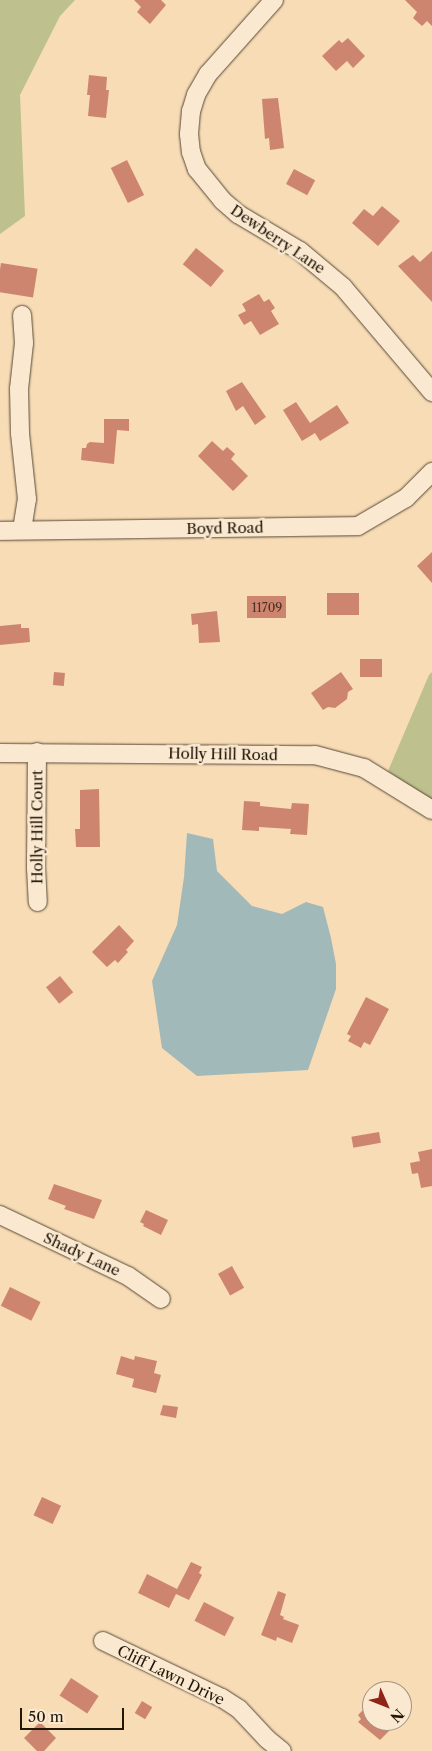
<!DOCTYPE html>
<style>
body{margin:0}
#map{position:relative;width:432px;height:1751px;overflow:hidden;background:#f7dcb6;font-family:"Libre Caslon Text",serif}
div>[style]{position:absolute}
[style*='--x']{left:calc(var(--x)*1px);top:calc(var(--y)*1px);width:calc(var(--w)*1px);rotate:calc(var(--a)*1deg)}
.green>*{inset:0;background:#bec08d}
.water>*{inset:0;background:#a2b9ba}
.building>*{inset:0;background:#ce8570;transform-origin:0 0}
.roads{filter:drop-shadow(0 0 1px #564834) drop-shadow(0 0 1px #564834)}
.minor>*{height:18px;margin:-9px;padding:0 9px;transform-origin:9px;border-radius:9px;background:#fae8d0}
span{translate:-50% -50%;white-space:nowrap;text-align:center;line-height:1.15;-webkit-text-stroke:5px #fae8d0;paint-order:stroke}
.number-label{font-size:12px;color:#4c3223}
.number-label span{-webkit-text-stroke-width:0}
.street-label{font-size:15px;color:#211709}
.north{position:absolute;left:362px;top:1681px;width:50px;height:50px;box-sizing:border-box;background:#fae8d0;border:1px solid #a39480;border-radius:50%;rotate:134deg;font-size:14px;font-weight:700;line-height:20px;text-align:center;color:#211709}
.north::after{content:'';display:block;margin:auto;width:18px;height:22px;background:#8f2418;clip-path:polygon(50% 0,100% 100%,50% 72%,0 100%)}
.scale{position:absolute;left:20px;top:1708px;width:104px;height:22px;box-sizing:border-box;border:2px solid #211709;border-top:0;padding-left:6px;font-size:15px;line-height:18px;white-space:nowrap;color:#211709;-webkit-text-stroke:4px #fae8d0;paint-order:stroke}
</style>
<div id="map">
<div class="green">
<i style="clip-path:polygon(0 0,75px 0,60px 16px,20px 95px,25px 216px,0 234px)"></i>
<i style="clip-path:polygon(432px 672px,432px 801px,388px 771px,429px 675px)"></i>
</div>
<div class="water">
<i style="clip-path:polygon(187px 833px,213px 839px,217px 871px,252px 906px,282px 914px,306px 902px,323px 907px,331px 938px,336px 964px,336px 989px,308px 1070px,197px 1076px,162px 1048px,152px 981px,177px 925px,184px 877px)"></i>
</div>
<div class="building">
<i style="clip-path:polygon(134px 0,161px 0,166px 5px,150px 24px,137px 12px,141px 7px)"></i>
<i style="clip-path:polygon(405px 0,432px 0,432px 26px,427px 21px,422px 26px,413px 18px,417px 12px)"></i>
<i style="clip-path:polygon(348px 38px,365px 56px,353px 68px,347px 61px,336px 71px,322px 56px,339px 40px,342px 43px)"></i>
<i style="clip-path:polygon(89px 75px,107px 77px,106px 90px,109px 90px,106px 118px,88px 116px,90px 95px,87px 95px)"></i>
<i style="clip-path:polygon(278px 98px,284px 148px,270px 150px,269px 138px,265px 139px,262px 99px)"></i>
<i style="left:127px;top:160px;width:39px;height:18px;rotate:64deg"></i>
<i style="left:294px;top:169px;width:24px;height:17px;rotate:28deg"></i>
<i style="clip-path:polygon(382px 206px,400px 221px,378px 246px,352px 223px,364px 209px,373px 216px)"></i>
<i style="left:196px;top:248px;width:36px;height:21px;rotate:39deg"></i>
<i style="clip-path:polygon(432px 251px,432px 302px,398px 266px,413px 255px,420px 262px)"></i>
<i style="left:1px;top:263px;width:37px;height:29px;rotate:9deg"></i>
<i style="clip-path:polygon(259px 294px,264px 302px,269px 299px,275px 308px,271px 311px,279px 324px,260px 335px,251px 321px,244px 325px,238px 315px,246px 311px,242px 304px)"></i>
<i style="clip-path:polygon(242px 382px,266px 417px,255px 425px,243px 406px,236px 411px,226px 391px)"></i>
<i style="clip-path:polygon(296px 402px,310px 423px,337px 405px,349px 423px,320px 441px,315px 433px,302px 441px,283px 410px)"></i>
<i style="clip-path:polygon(104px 419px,129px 419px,129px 431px,117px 430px,114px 464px,81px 460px,82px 448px,86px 448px,87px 444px,90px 442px,104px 443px)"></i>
<i style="clip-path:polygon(212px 441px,223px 451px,227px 447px,235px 454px,231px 459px,248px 476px,233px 491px,198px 456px)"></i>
<i style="clip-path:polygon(432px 552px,432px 583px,417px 566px)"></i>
<i style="left:327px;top:593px;width:32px;height:22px"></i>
<i style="left:286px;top:596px;width:22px;height:39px;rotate:90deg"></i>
<i style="clip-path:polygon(217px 611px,220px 642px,199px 643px,198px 624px,192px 625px,191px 614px)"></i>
<i style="clip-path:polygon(21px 624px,21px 628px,29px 628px,30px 642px,0 645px,0 626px)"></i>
<i style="left:360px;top:659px;width:22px;height:18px"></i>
<i style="left:54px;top:672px;width:11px;height:13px;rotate:5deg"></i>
<i style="clip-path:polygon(341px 672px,353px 689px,348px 692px,347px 699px,335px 708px,328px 707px,323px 710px,311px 693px)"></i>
<i style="clip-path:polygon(99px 789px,100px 847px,76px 847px,75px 829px,80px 829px,80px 790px)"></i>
<i style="clip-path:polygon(244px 801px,260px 802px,260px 806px,291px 809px,292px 803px,309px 804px,307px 835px,290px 834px,291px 829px,259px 827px,259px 831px,242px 830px)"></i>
<i style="clip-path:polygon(119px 925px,134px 941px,126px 950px,128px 952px,118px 963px,115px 960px,107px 967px,92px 952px)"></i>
<i style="left:60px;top:976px;width:21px;height:18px;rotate:51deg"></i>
<i style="clip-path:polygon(366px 997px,389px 1009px,370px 1045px,364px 1042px,361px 1048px,348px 1041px,351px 1036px,347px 1034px)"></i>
<i style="left:379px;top:1132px;width:11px;height:28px;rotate:80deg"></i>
<i style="clip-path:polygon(432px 1149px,432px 1186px,421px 1188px,418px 1173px,412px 1174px,410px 1163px,420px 1161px,418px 1152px)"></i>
<i style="clip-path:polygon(54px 1184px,102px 1200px,94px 1219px,64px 1209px,66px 1206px,48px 1199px)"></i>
<i style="clip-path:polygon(146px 1210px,168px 1220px,161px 1235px,143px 1226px,144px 1224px,140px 1222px)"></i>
<i style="left:232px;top:1266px;width:25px;height:16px;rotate:61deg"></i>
<i style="left:10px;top:1287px;width:34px;height:21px;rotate:26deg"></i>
<i style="clip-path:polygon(121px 1356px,134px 1360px,135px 1356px,157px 1361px,154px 1373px,161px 1375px,156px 1393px,132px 1387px,134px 1379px,116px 1374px)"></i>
<i style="clip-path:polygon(163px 1405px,178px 1407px,176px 1418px,160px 1415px)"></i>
<i style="left:42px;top:1497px;width:21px;height:20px;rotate:25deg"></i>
<i style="clip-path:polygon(191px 1562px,202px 1567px,199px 1573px,202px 1575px,189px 1600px,176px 1594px,169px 1608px,138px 1593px,147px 1574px,177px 1589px)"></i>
<i style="clip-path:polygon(278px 1591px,286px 1594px,280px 1615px,284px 1617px,283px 1619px,299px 1625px,292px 1643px,277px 1637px,276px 1641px,261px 1635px)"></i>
<i style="left:204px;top:1602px;width:34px;height:21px;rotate:27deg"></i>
<i style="left:71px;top:1678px;width:33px;height:21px;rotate:33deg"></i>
<i style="left:142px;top:1701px;width:12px;height:14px;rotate:31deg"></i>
<i style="clip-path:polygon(372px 1701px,372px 1721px,399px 1721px,380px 1740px,358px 1722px,361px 1719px,358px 1715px)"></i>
<i style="clip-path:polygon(40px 1722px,56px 1738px,44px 1751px,37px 1751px,24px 1738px)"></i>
</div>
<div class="roads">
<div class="minor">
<i style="--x:274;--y:0;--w:99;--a:131.7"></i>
<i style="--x:208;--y:74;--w:24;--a:120"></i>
<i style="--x:196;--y:95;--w:17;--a:107"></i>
<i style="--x:191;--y:111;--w:23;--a:95"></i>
<i style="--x:189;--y:134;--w:18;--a:84"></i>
<i style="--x:191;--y:152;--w:18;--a:71"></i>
<i style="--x:197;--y:169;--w:41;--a:50.9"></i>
<i style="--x:223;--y:201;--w:20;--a:41"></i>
<i style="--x:238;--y:214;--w:72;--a:30.8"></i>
<i style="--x:300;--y:251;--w:56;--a:39.9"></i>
<i style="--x:343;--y:287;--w:138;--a:49.7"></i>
<i style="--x:22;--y:530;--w:31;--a:-81"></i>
<i style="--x:27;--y:499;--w:66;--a:-96.1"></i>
<i style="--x:20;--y:433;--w:44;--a:-91.3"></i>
<i style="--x:19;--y:389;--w:46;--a:-83.8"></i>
<i style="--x:24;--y:343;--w:28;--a:-94"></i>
<i style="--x:0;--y:531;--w:358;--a:-0.8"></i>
<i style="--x:358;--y:526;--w:56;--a:-30.3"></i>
<i style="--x:406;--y:498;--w:37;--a:-45"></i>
<i style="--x:37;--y:752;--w:116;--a:90.5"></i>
<i style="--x:36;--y:868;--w:34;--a:87"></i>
<i style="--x:0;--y:753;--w:315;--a:0.4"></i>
<i style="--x:315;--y:755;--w:51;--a:14.9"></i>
<i style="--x:364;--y:768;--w:80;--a:31.7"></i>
<i style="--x:0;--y:1215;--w:142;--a:25.5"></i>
<i style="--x:128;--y:1276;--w:40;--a:34.9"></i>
<i style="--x:103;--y:1641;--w:132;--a:25.6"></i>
<i style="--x:222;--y:1698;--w:20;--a:33"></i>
<i style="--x:239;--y:1709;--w:41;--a:47"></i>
<i style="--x:267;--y:1739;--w:19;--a:39"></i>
</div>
</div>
<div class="number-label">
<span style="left:267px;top:608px">11709</span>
</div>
<div class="street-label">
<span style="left:278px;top:239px;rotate:34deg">Dewberry Lane</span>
<span style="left:225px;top:528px;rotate:-1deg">Boyd Road</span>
<span style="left:223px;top:754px;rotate:1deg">Holly Hill Road</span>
<span style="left:37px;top:827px;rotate:-90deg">Holly Hill Court</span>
<span style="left:82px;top:1254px;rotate:25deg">Shady Lane</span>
<span style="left:171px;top:1675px;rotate:26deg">Cliff Lawn Drive</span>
</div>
<div class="north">N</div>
<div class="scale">50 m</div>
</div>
